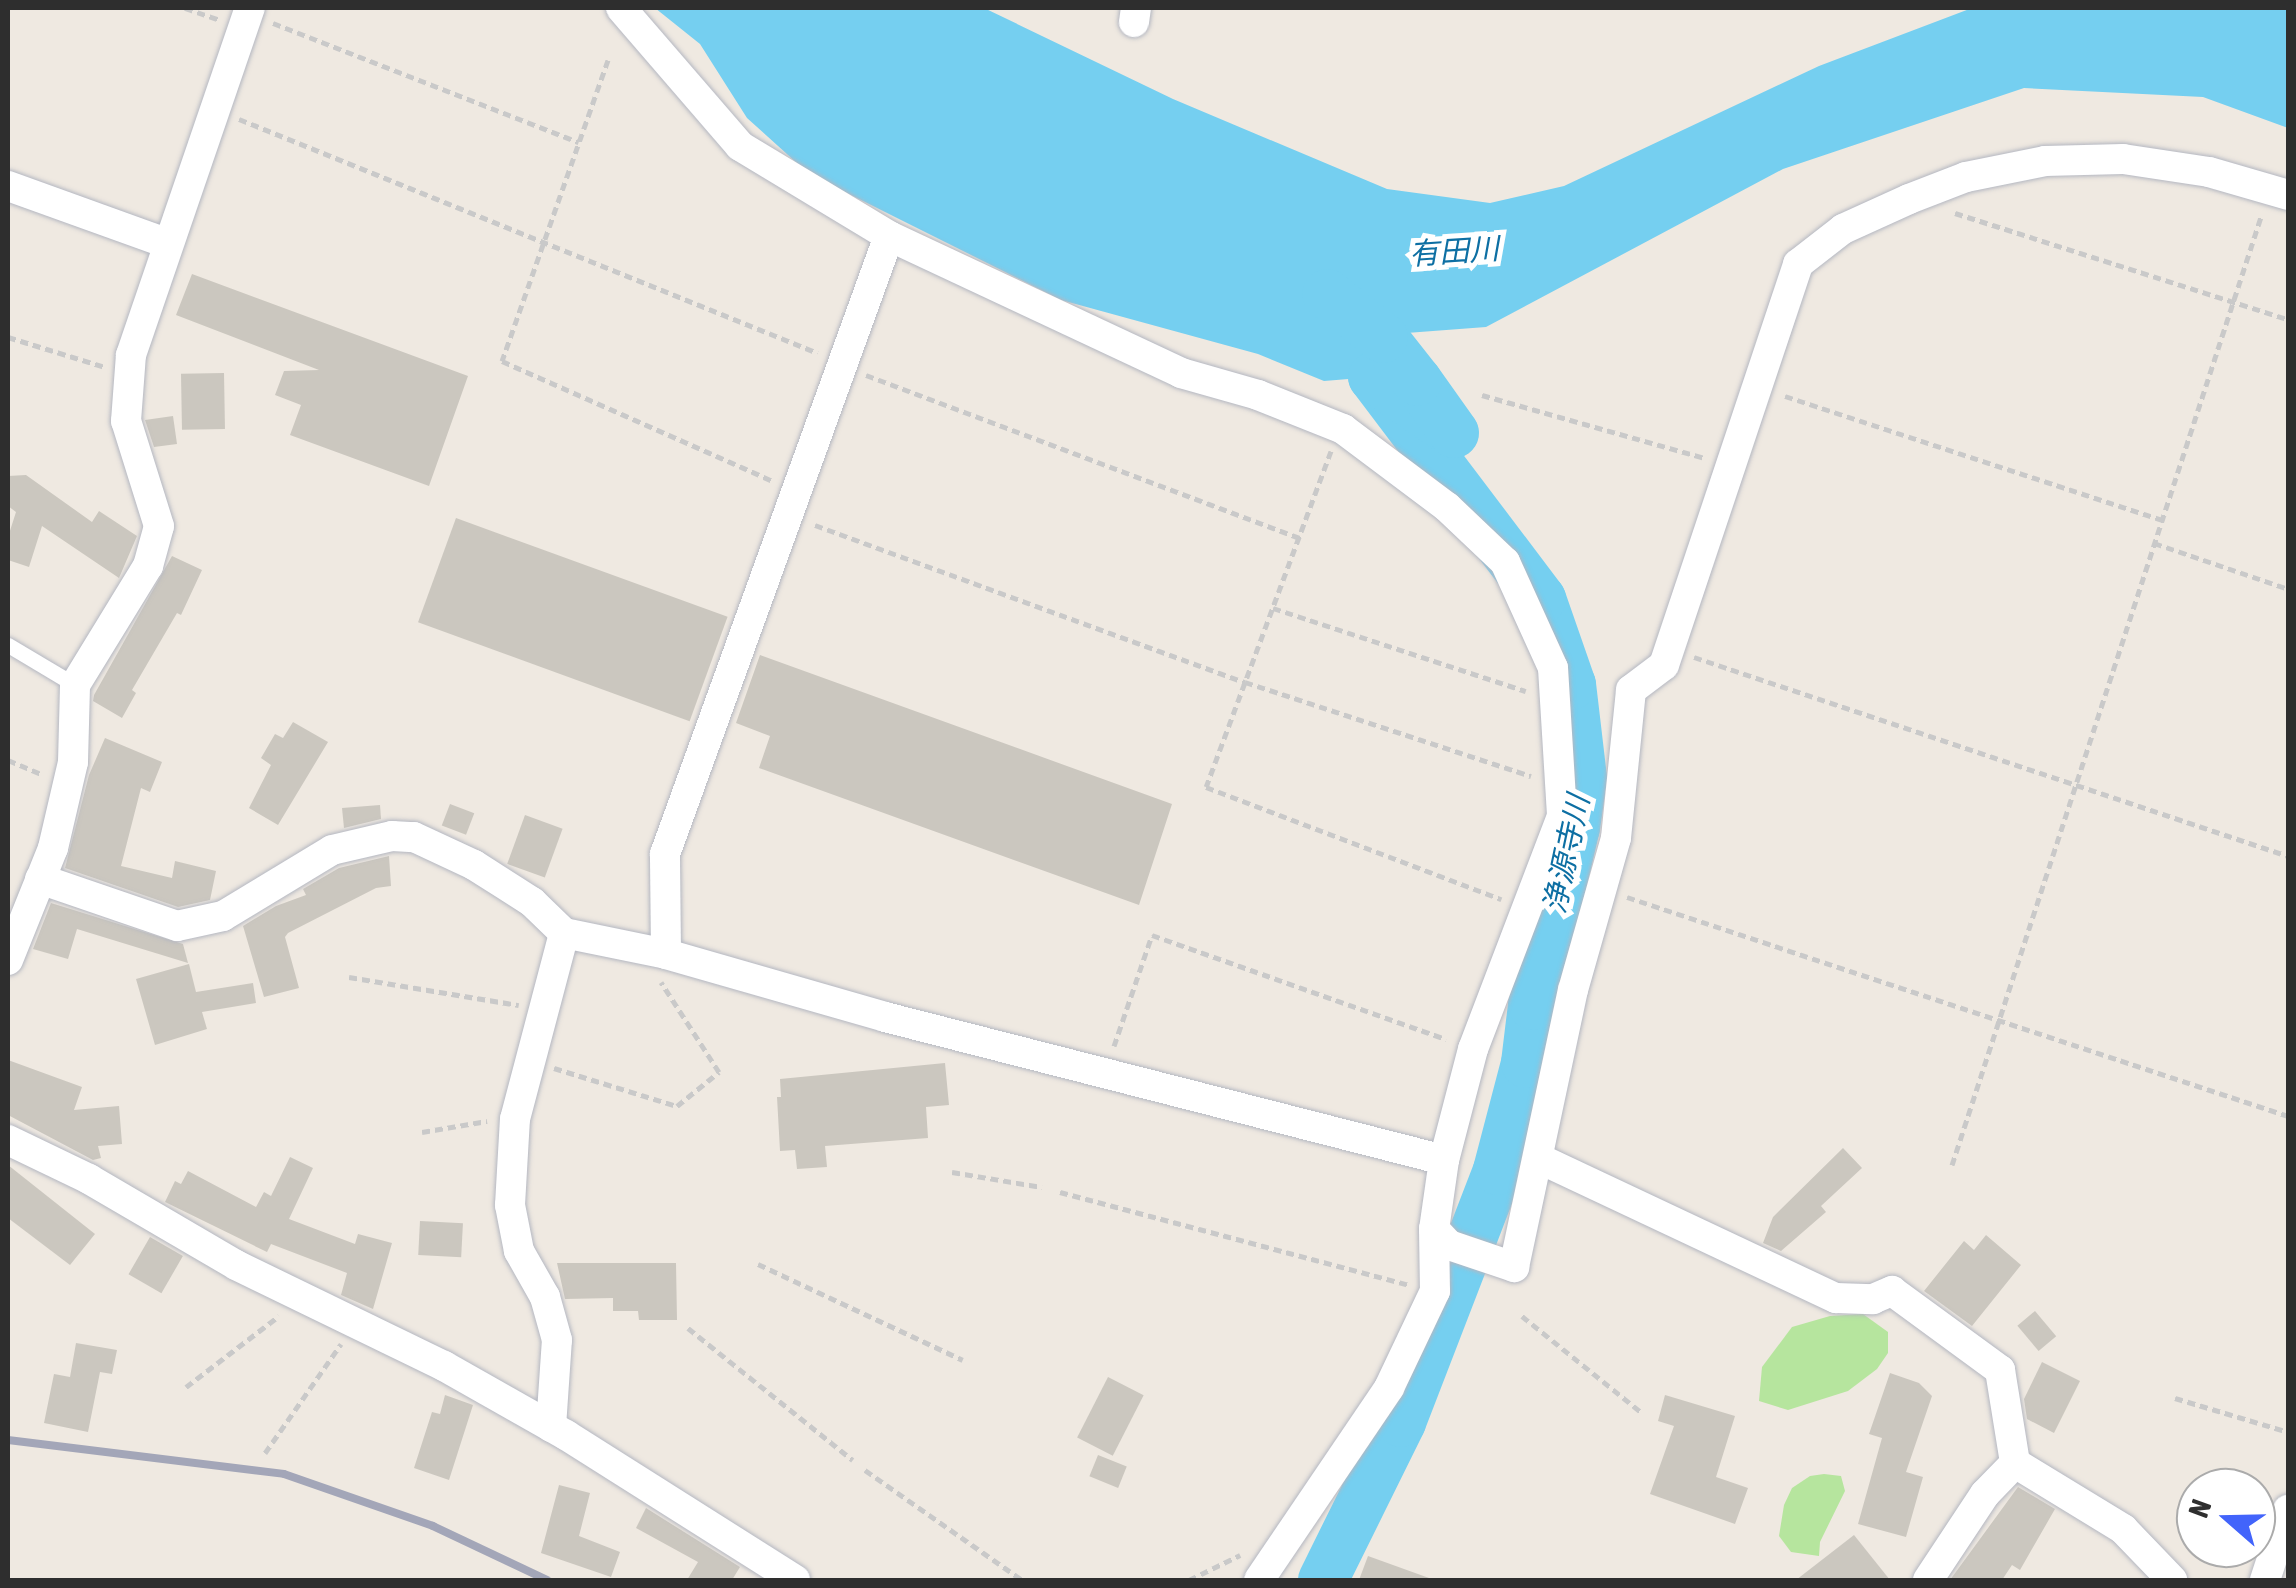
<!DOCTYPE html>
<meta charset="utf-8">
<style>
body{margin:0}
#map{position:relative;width:2296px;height:1588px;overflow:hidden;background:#efe9e1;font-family:"Asap Condensed","Noto Sans JP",sans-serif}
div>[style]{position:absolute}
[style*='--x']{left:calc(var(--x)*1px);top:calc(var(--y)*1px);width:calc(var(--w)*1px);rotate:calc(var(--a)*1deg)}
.green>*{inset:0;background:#b6e59e}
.water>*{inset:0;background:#75cff0}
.river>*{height:50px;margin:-25px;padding:0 25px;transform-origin:25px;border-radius:25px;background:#75cff0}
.building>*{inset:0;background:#cbc7bf;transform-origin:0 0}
.path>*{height:5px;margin-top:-2.5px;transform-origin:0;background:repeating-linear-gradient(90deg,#c9c9c9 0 8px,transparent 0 13px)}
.roads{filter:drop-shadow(0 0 2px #b4b7c1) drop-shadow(0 0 2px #b4b7c1)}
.service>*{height:15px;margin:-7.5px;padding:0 7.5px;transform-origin:7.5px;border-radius:7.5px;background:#fff}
.minor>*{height:30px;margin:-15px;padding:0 15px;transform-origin:15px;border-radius:15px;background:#fff}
.rail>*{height:8px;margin:-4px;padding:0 4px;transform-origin:4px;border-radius:4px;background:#a3a6b8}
span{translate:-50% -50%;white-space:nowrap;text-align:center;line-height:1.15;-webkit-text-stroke:10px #fff;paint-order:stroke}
.water-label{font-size:30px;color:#0d6fa3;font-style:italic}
.frame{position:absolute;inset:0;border:10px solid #2e2e2e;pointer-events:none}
.north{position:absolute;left:2176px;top:1468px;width:100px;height:100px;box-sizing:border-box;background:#fff;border:2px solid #ababab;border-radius:50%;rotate:290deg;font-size:28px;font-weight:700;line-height:40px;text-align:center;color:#2e2e2e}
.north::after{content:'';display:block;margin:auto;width:35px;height:45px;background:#4264fb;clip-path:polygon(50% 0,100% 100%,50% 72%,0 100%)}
</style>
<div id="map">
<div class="green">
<i style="clip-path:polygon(1863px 1314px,1888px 1332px,1888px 1353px,1877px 1369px,1848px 1391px,1788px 1410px,1759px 1401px,1762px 1367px,1792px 1327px,1830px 1316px)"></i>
<i style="clip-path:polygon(1824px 1474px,1841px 1476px,1845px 1491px,1820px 1542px,1819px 1556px,1791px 1552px,1779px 1536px,1784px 1505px,1792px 1488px,1810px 1476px)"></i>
</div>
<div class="water">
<i style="clip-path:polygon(655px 8px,984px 8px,1173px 99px,1387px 189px,1490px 203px,1564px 186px,1819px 66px,1972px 8px,2288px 8px,2288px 128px,2203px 97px,2024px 88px,1783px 169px,1486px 327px,1380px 335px,1367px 353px,1373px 377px,1324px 381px,1258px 354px,1061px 300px,809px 174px,747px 118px,700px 44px)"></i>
</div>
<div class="river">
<i style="--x:1323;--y:1580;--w:176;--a:-63.7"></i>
<i style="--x:1401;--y:1422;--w:270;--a:-68.9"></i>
<i style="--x:1498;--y:1170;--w:111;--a:-75.3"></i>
<i style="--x:1526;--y:1063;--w:58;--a:-83.1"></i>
<i style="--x:1533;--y:1005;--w:182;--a:-76.7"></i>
<i style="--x:1575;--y:828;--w:50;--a:-82"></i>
<i style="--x:1582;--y:778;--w:94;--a:-96.7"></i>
<i style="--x:1571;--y:685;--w:91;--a:-109.2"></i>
<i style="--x:1541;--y:599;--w:278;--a:-127.1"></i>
<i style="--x:1373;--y:377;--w:98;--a:34.7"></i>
<i style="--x:1454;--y:433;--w:64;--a:-125.4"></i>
<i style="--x:1417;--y:381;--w:55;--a:-128.3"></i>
<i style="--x:1383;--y:338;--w:71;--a:-141.8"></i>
</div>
<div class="building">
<i style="clip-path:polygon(192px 274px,468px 376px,429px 486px,290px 435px,301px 405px,275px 395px,284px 371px,319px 370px,176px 315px)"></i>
<i style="left:224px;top:373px;width:56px;height:43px;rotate:89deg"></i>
<i style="clip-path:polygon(173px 416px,177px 444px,154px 447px,145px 420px)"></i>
<i style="clip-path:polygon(26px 475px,92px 522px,99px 511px,137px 536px,119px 578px,42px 526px,29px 567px,8px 560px,8px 537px,16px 512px,8px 506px,8px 476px)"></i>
<i style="left:456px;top:518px;width:289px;height:111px;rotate:20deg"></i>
<i style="clip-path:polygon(172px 556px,202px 570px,181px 615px,177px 613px,132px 690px,136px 693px,122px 718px,93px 701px,94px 695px)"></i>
<i style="clip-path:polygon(760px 655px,1172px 804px,1139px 905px,759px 768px,770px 736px,736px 723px)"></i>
<i style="clip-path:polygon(293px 722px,328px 742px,278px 825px,249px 808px,271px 765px,261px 758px,275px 734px,283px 738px)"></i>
<i style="clip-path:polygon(105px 738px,162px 762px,150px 792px,141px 788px,121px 866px,172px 878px,175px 861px,216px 871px,210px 900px,178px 907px,65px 868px,89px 775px)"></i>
<i style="left:450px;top:804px;width:26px;height:23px;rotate:21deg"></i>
<i style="clip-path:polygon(380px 805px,381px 819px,344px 828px,342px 808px)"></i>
<i style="left:525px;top:815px;width:40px;height:52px;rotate:20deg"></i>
<i style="clip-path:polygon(389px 856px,391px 886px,376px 888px,288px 933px,285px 937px,299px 988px,264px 997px,243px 926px,276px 906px,306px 895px,303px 889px,339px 868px)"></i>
<i style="clip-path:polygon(51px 903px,183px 944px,188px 963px,77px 929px,68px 959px,33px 949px)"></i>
<i style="clip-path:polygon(189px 964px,196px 992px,253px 983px,256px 1003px,202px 1012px,207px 1029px,155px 1045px,136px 979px)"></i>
<i style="clip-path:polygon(8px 1060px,82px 1087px,74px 1110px,119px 1106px,122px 1144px,98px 1146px,101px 1158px,93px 1160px,8px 1115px)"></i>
<i style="clip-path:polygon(945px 1063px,949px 1105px,926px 1107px,928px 1138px,825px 1146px,827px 1167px,797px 1169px,795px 1150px,780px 1151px,777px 1097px,781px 1097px,780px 1079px)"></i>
<i style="clip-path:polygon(1843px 1148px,1862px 1168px,1821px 1206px,1826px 1212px,1781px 1251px,1763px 1243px,1773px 1217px)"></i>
<i style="clip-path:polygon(290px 1157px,313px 1168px,289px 1219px,355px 1244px,358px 1234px,392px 1243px,373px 1309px,341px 1295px,347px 1273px,271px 1244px,267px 1252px,165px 1202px,175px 1181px,181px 1184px,188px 1171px,256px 1207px,264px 1192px,271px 1196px)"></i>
<i style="clip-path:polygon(8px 1165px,95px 1234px,70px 1265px,8px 1218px)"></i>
<i style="left:420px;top:1221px;width:43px;height:34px;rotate:3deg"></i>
<i style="clip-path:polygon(1986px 1235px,2021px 1265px,1972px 1326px,1924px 1291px,1964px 1241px,1974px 1250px)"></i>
<i style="left:150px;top:1237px;width:38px;height:43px;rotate:30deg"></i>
<i style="clip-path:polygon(557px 1263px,676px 1263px,677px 1320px,639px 1320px,638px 1311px,613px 1311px,613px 1298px,565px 1299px)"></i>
<i style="left:2035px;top:1311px;width:33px;height:23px;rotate:50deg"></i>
<i style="clip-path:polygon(76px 1343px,117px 1350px,112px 1374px,100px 1372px,88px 1432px,44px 1423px,54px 1374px,70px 1377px)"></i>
<i style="clip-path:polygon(2042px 1362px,2080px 1381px,2054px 1433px,2027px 1419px,2024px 1399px)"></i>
<i style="clip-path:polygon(1890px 1373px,1919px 1383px,1932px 1396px,1906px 1472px,1923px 1477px,1906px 1537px,1858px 1524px,1882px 1438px,1869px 1434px)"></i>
<i style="left:1108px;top:1377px;width:40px;height:68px;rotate:27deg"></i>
<i style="clip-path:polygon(445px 1395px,473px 1405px,449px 1480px,414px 1468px,432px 1412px,440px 1414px)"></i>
<i style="clip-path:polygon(1665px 1395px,1735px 1416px,1716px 1477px,1748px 1488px,1735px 1524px,1650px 1494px,1674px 1426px,1658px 1421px)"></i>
<i style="left:1098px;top:1455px;width:31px;height:23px;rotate:22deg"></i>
<i style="clip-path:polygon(559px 1485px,590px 1493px,579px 1536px,620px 1552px,611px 1577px,541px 1553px)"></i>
<i style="clip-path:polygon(2018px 1487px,2055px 1509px,2020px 1570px,2012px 1565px,2002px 1580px,1950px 1580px)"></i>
<i style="clip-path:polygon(646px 1508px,740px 1567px,732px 1580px,687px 1580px,698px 1562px,636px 1528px)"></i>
<i style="clip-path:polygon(1854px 1535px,1890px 1580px,1796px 1580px)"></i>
<i style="clip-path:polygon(1368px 1556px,1429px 1578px,1428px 1580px,1359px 1580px)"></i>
</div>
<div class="path">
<i style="--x:185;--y:8;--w:36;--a:19"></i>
<i style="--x:273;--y:23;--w:328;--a:21.3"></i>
<i style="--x:608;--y:60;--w:319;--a:109.4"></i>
<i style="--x:502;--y:361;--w:296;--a:23.9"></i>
<i style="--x:239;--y:119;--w:624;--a:22.01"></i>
<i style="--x:1955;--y:213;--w:349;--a:17.7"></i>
<i style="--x:8;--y:337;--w:102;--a:17.2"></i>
<i style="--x:866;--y:375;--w:463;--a:20.6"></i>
<i style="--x:1482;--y:395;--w:232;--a:15.8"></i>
<i style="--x:1785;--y:396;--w:397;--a:18.2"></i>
<i style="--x:1331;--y:451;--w:358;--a:110.4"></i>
<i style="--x:1206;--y:787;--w:316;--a:20.8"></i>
<i style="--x:815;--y:525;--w:458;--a:20.1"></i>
<i style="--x:1245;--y:682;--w:301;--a:18.2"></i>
<i style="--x:2154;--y:543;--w:142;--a:18.9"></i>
<i style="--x:1273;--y:608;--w:266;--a:18.2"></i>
<i style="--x:1694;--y:657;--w:626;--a:18.52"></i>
<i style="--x:8;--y:760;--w:36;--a:23"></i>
<i style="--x:1627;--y:897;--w:696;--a:18.33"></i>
<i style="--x:349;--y:977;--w:172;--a:9.4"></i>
<i style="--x:1114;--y:1046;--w:117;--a:-71.1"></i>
<i style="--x:1152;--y:935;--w:312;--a:19.5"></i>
<i style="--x:554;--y:1068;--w:129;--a:17.2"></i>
<i style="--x:677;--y:1106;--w:54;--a:-39"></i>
<i style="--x:719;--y:1072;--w:107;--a:-122.8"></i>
<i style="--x:422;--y:1132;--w:66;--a:-9.6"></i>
<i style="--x:1952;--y:1165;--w:997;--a:-71.95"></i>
<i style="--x:952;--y:1172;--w:91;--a:9.5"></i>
<i style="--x:1060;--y:1192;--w:362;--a:14.9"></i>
<i style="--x:758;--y:1264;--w:226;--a:25.1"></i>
<i style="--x:1522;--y:1316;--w:153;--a:38.9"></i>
<i style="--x:688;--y:1328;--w:211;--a:38.7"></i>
<i style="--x:186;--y:1387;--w:117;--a:-37.4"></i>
<i style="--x:2175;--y:1398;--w:118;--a:16.7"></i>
<i style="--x:265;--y:1453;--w:133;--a:-55.1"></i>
<i style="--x:865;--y:1470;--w:192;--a:35"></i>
<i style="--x:1189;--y:1580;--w:57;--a:-26.1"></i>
</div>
<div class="roads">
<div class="service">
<i style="--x:8;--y:645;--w:78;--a:30.8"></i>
</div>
<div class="minor">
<i style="--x:621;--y:8;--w:182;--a:49.2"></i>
<i style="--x:740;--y:146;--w:174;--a:31.1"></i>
<i style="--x:889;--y:236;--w:323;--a:25.1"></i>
<i style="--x:1181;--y:373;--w:80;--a:15.9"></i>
<i style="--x:1258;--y:395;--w:92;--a:21.8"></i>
<i style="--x:1343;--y:429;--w:130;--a:36.9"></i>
<i style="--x:1447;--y:507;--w:80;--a:43.5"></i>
<i style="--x:1505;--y:562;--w:116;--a:65.6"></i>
<i style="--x:1553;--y:668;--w:148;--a:86.5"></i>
<i style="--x:1562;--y:816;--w:249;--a:110.9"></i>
<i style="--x:1473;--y:1049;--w:115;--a:104.6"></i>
<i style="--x:1444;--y:1160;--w:70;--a:98.2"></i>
<i style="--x:1434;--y:1229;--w:62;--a:89.1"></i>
<i style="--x:1435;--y:1291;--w:107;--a:115.4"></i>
<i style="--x:1389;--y:1388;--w:232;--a:124.1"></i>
<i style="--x:1134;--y:22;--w:14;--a:-82"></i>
<i style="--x:8;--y:186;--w:168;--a:19.8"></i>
<i style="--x:40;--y:879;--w:145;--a:18.9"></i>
<i style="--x:177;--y:926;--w:47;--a:-12.3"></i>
<i style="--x:223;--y:916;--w:127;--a:-31.2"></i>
<i style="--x:332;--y:850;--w:62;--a:-13.1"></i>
<i style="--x:392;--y:836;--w:22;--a:3"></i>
<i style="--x:414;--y:837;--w:66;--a:25"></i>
<i style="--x:474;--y:865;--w:69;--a:32.5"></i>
<i style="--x:532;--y:902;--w:45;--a:44.1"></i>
<i style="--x:564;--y:933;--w:104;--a:11.6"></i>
<i style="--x:666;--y:954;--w:228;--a:16"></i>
<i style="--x:885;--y:1017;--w:577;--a:14.35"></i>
<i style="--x:666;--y:954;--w:100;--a:-90.6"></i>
<i style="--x:665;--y:854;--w:657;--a:-70.08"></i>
<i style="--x:8;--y:960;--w:121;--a:-68.1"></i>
<i style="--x:53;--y:848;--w:88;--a:-76.9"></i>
<i style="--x:73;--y:762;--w:77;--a:-88.5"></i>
<i style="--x:75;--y:685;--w:140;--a:-58.5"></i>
<i style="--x:148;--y:566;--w:41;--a:-74.6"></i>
<i style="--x:159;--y:526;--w:110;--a:-107.4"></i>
<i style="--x:126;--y:421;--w:66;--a:-85.7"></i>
<i style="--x:131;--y:355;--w:367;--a:-71.1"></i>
<i style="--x:8;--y:1140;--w:90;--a:25.7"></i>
<i style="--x:89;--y:1179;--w:170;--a:30.3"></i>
<i style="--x:236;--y:1265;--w:231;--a:25.9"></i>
<i style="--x:444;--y:1366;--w:140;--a:29.5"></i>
<i style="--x:566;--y:1435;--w:271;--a:32.3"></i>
<i style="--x:1540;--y:1159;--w:327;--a:25.2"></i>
<i style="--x:1836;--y:1298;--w:37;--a:2"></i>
<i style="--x:1873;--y:1299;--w:21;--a:-23"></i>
<i style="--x:1892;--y:1291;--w:134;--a:36.2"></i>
<i style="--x:2000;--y:1370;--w:94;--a:80.8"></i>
<i style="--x:2015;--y:1463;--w:127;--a:31.4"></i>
<i style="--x:2123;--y:1529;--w:71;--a:46.1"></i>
<i style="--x:1434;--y:1229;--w:22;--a:47"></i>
<i style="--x:1449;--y:1245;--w:69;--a:18.7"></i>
<i style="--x:1514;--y:1267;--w:283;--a:-78"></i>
<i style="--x:1573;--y:990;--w:158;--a:-74.2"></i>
<i style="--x:1616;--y:838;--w:149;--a:-84.2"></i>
<i style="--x:1631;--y:690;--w:41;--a:-37.1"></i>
<i style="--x:1664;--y:665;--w:423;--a:-71.5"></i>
<i style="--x:1798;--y:264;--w:57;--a:-37.9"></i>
<i style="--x:1843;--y:229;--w:72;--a:-24.4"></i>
<i style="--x:1909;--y:199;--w:61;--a:-21.1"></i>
<i style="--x:1966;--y:177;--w:81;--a:-11.4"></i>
<i style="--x:2045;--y:161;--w:78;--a:-1.5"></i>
<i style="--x:2123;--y:159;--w:87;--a:8.6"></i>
<i style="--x:2209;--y:172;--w:82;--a:16.2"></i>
<i style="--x:551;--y:1427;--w:87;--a:-86.1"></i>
<i style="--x:557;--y:1340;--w:45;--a:-105.6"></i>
<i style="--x:545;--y:1297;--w:53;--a:-119.5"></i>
<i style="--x:519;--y:1251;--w:47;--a:-101.1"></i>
<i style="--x:510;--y:1205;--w:86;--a:-86.7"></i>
<i style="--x:515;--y:1119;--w:192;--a:-75.2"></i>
<i style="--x:1928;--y:1580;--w:103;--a:-56.5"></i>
<i style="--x:1985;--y:1494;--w:43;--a:-45.9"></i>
<i style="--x:2265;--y:1580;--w:74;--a:-71.8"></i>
</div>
</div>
<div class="rail">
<i style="--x:8;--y:1440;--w:278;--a:7"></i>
<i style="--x:284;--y:1474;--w:158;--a:19.2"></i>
<i style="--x:433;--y:1526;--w:126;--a:25.3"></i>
</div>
<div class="water-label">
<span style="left:1454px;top:251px;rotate:-4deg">有田川</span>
<span style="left:1566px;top:854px;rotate:-78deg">浄源寺川</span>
</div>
<div class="frame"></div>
<div class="north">N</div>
</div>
